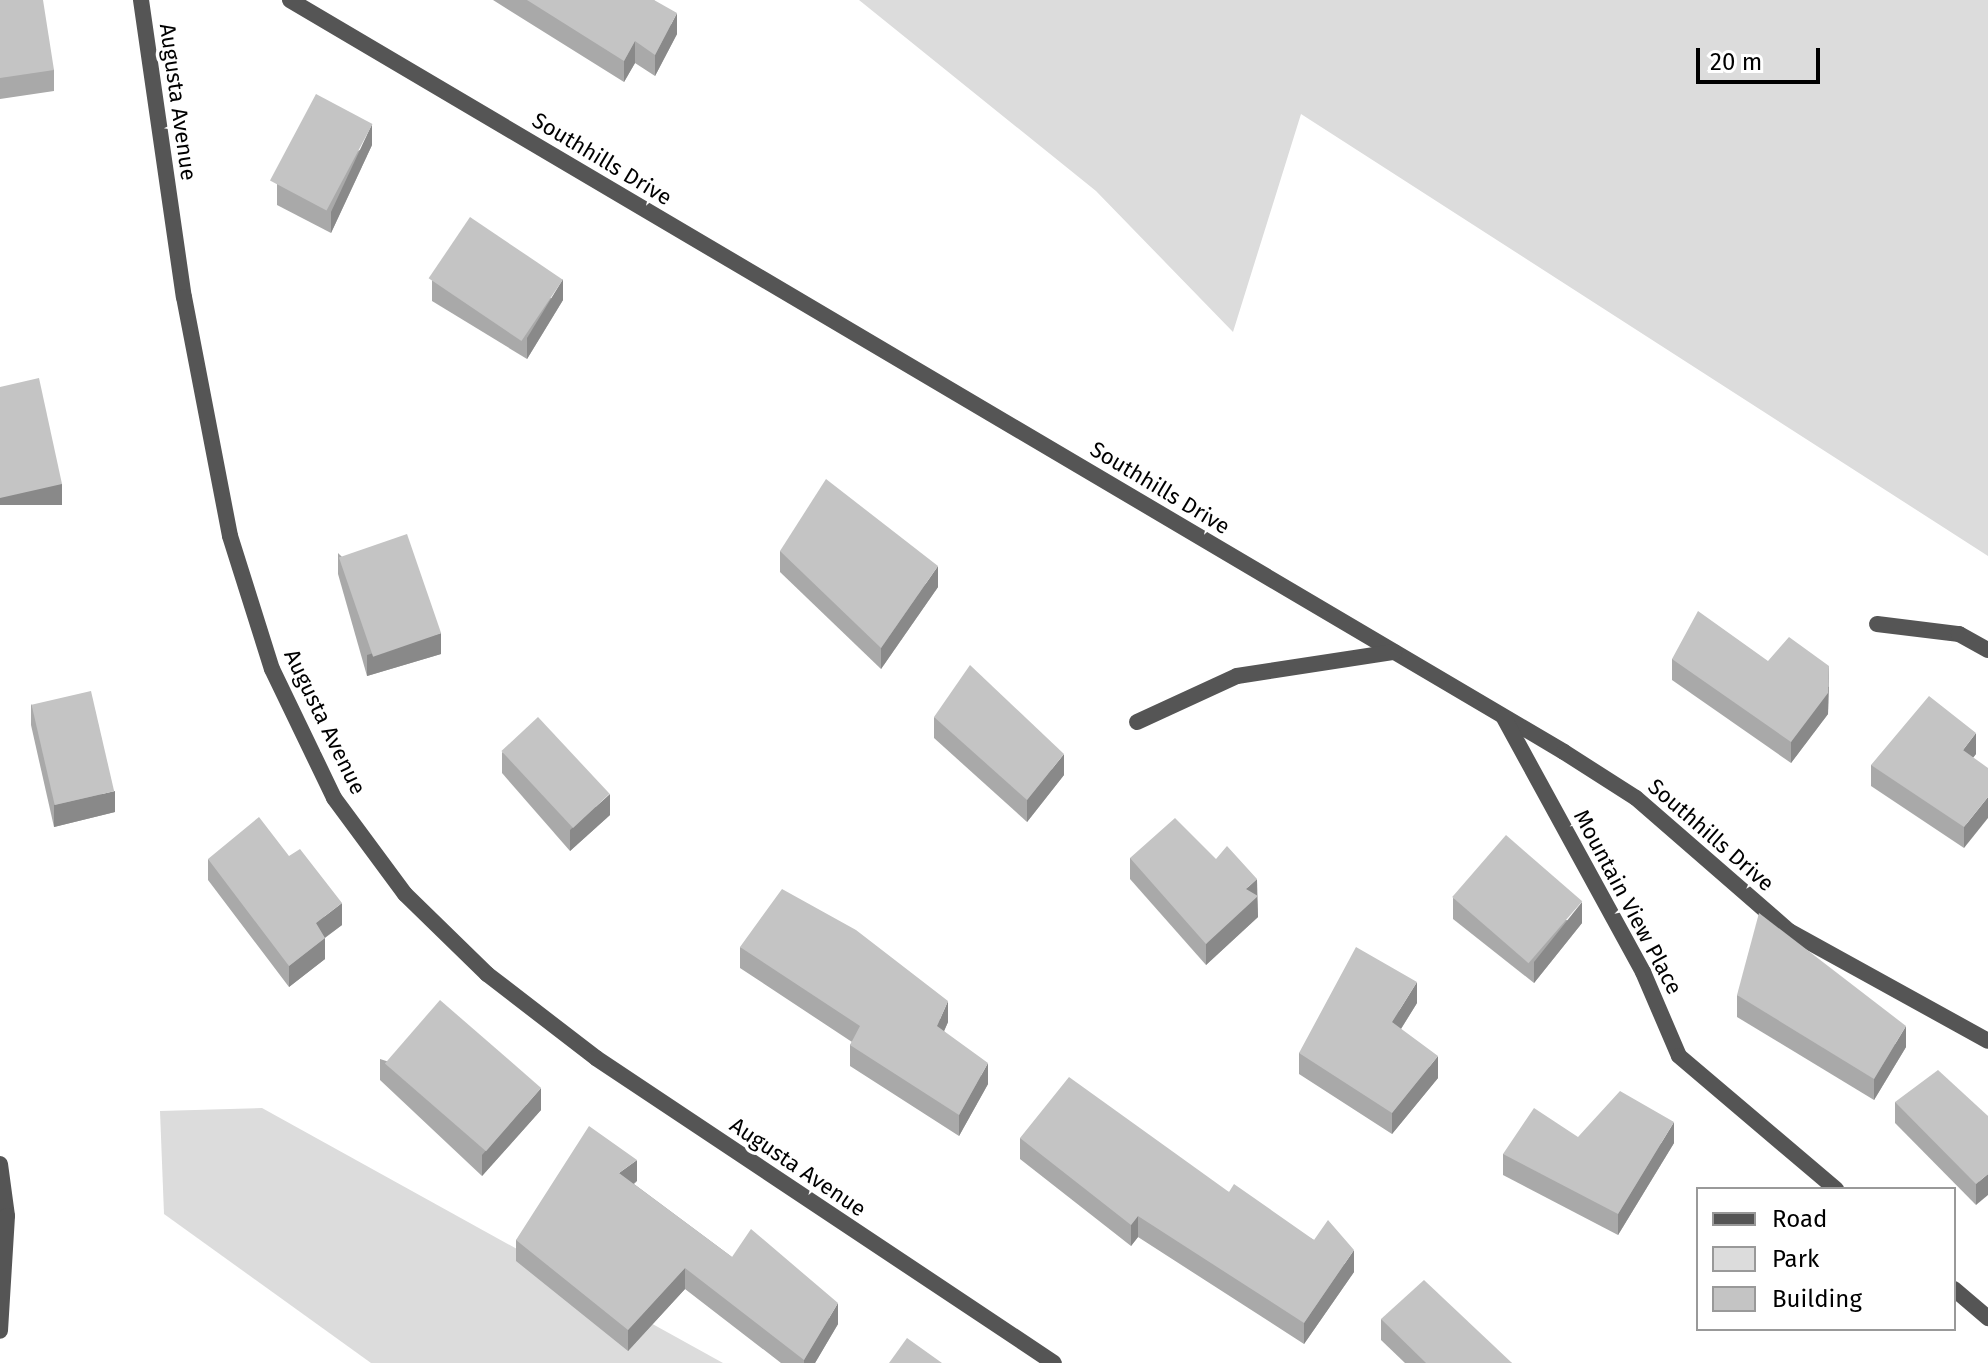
<!DOCTYPE html>
<style>
body{margin:0}
#map{position:relative;width:1988px;height:1363px;overflow:hidden;background:#fff;font-family:"Fira Sans",sans-serif}
div>[style]{position:absolute}
[style*='--x']{left:calc(var(--x)*1px);top:calc(var(--y)*1px);width:calc(var(--w)*1px);rotate:calc(var(--a)*1deg)}
.green>*{inset:0;background:#dcdcdc}
.street>*{height:16px;margin:-8px;padding:0 8px;transform-origin:8px;border-radius:8px;background:#555}
.wall>*{inset:0;background:#a9a9a9}
.shaded-wall>*{inset:0;background:#898989;transform-origin:0 0}
.building>*{inset:0;background:#c4c4c4;transform-origin:0 0}
span{translate:-50% -50%;white-space:nowrap;text-align:center;line-height:1.15;-webkit-text-stroke:7px #fff;paint-order:stroke}
.street-label{font-size:22px;color:#000}
.legend{position:absolute;left:1696px;top:1187px;width:260px;height:144px;box-sizing:border-box;background:#fff;border:2px solid #999;margin:0;padding:10px 14px;list-style:none;font-size:24px;color:#000}
.legend li{display:flex;align-items:center;gap:16px;height:40px}
.legend b{width:40px;border:2px solid #999}
.scale{position:absolute;left:1696px;top:48px;width:124px;height:36px;box-sizing:border-box;border:4px solid #000;border-top:0;padding-left:10px;font-size:24px;line-height:28px;white-space:nowrap;color:#000;-webkit-text-stroke:6px #fff;paint-order:stroke}
</style>
<div id="map">
<div class="green">
<i style="clip-path:polygon(859px 0,1988px 0,1988px 556px,1301px 114px,1233px 332px,1096px 191px)"></i>
<i style="clip-path:polygon(262px 1108px,723px 1363px,371px 1363px,164px 1214px,160px 1111px)"></i>
</div>
<div class="street">
<i style="--x:141;--y:0;--w:300;--a:81.8"></i>
<i style="--x:184;--y:297;--w:243;--a:79.1"></i>
<i style="--x:230;--y:536;--w:139;--a:72.5"></i>
<i style="--x:272;--y:669;--w:143;--a:64.3"></i>
<i style="--x:334;--y:798;--w:119;--a:53.5"></i>
<i style="--x:405;--y:894;--w:115;--a:44.3"></i>
<i style="--x:487;--y:974;--w:138;--a:37.6"></i>
<i style="--x:596;--y:1058;--w:550;--a:33.66"></i>
<i style="--x:290;--y:0;--w:1479;--a:30.55"></i>
<i style="--x:1564;--y:752;--w:85;--a:32.6"></i>
<i style="--x:1636;--y:798;--w:203;--a:41"></i>
<i style="--x:1789;--y:931;--w:227;--a:28.9"></i>
<i style="--x:1877;--y:624;--w:83;--a:7"></i>
<i style="--x:1959;--y:634;--w:33;--a:29"></i>
<i style="--x:1504;--y:718;--w:290;--a:61.3"></i>
<i style="--x:1643;--y:972;--w:91;--a:66.8"></i>
<i style="--x:1679;--y:1056;--w:206;--a:40.3"></i>
<i style="--x:1137;--y:722;--w:110;--a:-24.7"></i>
<i style="--x:1237;--y:676;--w:159;--a:-8.7"></i>
<i style="--x:0;--y:1164;--w:52;--a:82.3"></i>
<i style="--x:7;--y:1216;--w:115;--a:93.5"></i>
<i style="--x:1954;--y:1289;--w:45;--a:40.5"></i>
</div>
<div class="wall">
<i style="clip-path:polygon(0 0,54px 70px,54px 91px,0 99px)"></i>
<i style="clip-path:polygon(493px 0,654px 0,677px 34px,655px 76px,635px 63px,624px 82px)"></i>
<i style="clip-path:polygon(372px 145px,331px 233px,277px 205px,277px 184px)"></i>
<i style="clip-path:polygon(432px 280px,563px 300px,527px 359px,432px 301px)"></i>
<i style="clip-path:polygon(780px 551px,938px 587px,881px 669px,780px 572px)"></i>
<i style="clip-path:polygon(338px 553px,441px 654px,367px 676px,338px 574px)"></i>
<i style="clip-path:polygon(1672px 659px,1768px 661px,1829px 687px,1828px 714px,1791px 763px,1672px 680px)"></i>
<i style="clip-path:polygon(31px 704px,115px 812px,54px 827px,31px 725px)"></i>
<i style="clip-path:polygon(934px 717px,1064px 775px,1027px 822px,934px 738px)"></i>
<i style="clip-path:polygon(502px 752px,610px 815px,570px 851px,502px 773px)"></i>
<i style="clip-path:polygon(1976px 754px,1973px 757px,1964px 848px,1871px 786px,1871px 765px)"></i>
<i style="clip-path:polygon(1130px 858px,1216px 859px,1257px 896px,1258px 917px,1206px 965px,1130px 879px)"></i>
<i style="clip-path:polygon(208px 859px,342px 925px,325px 938px,325px 959px,289px 987px,208px 880px)"></i>
<i style="clip-path:polygon(1453px 898px,1582px 923px,1534px 983px,1453px 919px)"></i>
<i style="clip-path:polygon(740px 947px,948px 1022px,944px 1031px,988px 1084px,959px 1136px,850px 1066px,850px 1045px,852px 1042px,740px 968px)"></i>
<i style="clip-path:polygon(1737px 995px,1906px 1047px,1874px 1100px,1737px 1017px)"></i>
<i style="clip-path:polygon(1417px 1003px,1401px 1029px,1438px 1078px,1392px 1134px,1299px 1074px,1299px 1053px)"></i>
<i style="clip-path:polygon(380px 1059px,541px 1110px,482px 1176px,380px 1080px)"></i>
<i style="clip-path:polygon(1895px 1102px,1988px 1116px,1976px 1205px,1895px 1123px)"></i>
<i style="clip-path:polygon(1020px 1138px,1229px 1192px,1314px 1240px,1354px 1272px,1304px 1344px,1138px 1237px,1131px 1246px,1020px 1159px)"></i>
<i style="clip-path:polygon(1674px 1143px,1618px 1235px,1503px 1175px,1503px 1154px)"></i>
<i style="clip-path:polygon(637px 1181px,634px 1184px,732px 1257px,838px 1324px,815px 1363px,781px 1363px,685px 1289px,628px 1351px,516px 1261px,516px 1240px)"></i>
<i style="clip-path:polygon(1381px 1319px,1512px 1363px,1405px 1363px,1381px 1340px)"></i>
</div>
<div class="shaded-wall">
<i style="clip-path:polygon(677px 13px,677px 34px,655px 76px,655px 55px)"></i>
<i style="clip-path:polygon(635px 41px,635px 63px,624px 82px,624px 61px)"></i>
<i style="clip-path:polygon(372px 124px,372px 145px,331px 233px,331px 212px)"></i>
<i style="clip-path:polygon(563px 279px,563px 300px,527px 359px,527px 338px)"></i>
<i style="left:62px;top:484px;width:21px;height:64px;rotate:90deg"></i>
<i style="clip-path:polygon(938px 566px,938px 587px,881px 669px,881px 648px)"></i>
<i style="clip-path:polygon(441px 633px,441px 654px,367px 676px,367px 655px)"></i>
<i style="clip-path:polygon(1829px 666px,1828px 714px,1791px 763px,1791px 742px)"></i>
<i style="clip-path:polygon(1976px 733px,1976px 754px,1963px 771px,1963px 750px)"></i>
<i style="clip-path:polygon(1064px 754px,1064px 775px,1027px 822px,1027px 800px)"></i>
<i style="clip-path:polygon(115px 791px,115px 812px,54px 827px,54px 805px)"></i>
<i style="clip-path:polygon(610px 794px,610px 815px,570px 851px,570px 830px)"></i>
<i style="clip-path:polygon(1988px 797px,1988px 818px,1964px 848px,1964px 827px)"></i>
<i style="clip-path:polygon(1257px 879px,1258px 917px,1206px 965px,1206px 944px,1246px 889px)"></i>
<i style="clip-path:polygon(1582px 902px,1582px 923px,1534px 983px,1534px 962px)"></i>
<i style="clip-path:polygon(342px 903px,342px 925px,316px 944px,316px 923px)"></i>
<i style="clip-path:polygon(325px 938px,325px 959px,289px 987px,289px 966px)"></i>
<i style="clip-path:polygon(1417px 982px,1417px 1003px,1392px 1043px,1392px 1022px)"></i>
<i style="clip-path:polygon(948px 1001px,948px 1022px,937px 1047px,937px 1026px)"></i>
<i style="clip-path:polygon(1906px 1026px,1906px 1047px,1874px 1100px,1874px 1079px)"></i>
<i style="clip-path:polygon(1438px 1056px,1438px 1078px,1392px 1134px,1392px 1113px)"></i>
<i style="clip-path:polygon(988px 1063px,988px 1084px,959px 1136px,959px 1115px)"></i>
<i style="clip-path:polygon(541px 1088px,541px 1110px,482px 1176px,482px 1155px)"></i>
<i style="clip-path:polygon(1674px 1122px,1674px 1143px,1618px 1235px,1618px 1214px)"></i>
<i style="clip-path:polygon(637px 1160px,637px 1181px,619px 1194px,619px 1173px)"></i>
<i style="clip-path:polygon(1988px 1174px,1988px 1195px,1976px 1205px,1976px 1184px)"></i>
<i style="clip-path:polygon(1138px 1216px,1138px 1237px,1131px 1246px,1131px 1225px)"></i>
<i style="clip-path:polygon(1354px 1250px,1354px 1272px,1304px 1344px,1304px 1323px)"></i>
<i style="clip-path:polygon(685px 1268px,685px 1289px,628px 1351px,628px 1330px)"></i>
<i style="clip-path:polygon(838px 1303px,838px 1324px,815px 1363px,804px 1363px,804px 1360px)"></i>
</div>
<div class="building">
<i style="clip-path:polygon(0 0,43px 0,54px 70px,0 78px)"></i>
<i style="clip-path:polygon(527px 0,654px 0,677px 13px,655px 55px,635px 41px,624px 61px)"></i>
<i style="left:316px;top:94px;width:64px;height:98px;rotate:28deg"></i>
<i style="left:470px;top:217px;width:112px;height:74px;rotate:34deg"></i>
<i style="clip-path:polygon(39px 378px,62px 484px,0 498px,0 387px)"></i>
<i style="clip-path:polygon(826px 479px,938px 566px,881px 648px,780px 551px)"></i>
<i style="left:407px;top:534px;width:105px;height:72px;rotate:71deg"></i>
<i style="clip-path:polygon(1698px 611px,1768px 661px,1789px 637px,1829px 666px,1828px 693px,1791px 742px,1672px 659px)"></i>
<i style="clip-path:polygon(970px 665px,1064px 754px,1027px 800px,934px 717px)"></i>
<i style="left:91px;top:691px;width:103px;height:61px;rotate:77deg"></i>
<i style="clip-path:polygon(1929px 696px,1976px 733px,1963px 750px,1988px 768px,1988px 797px,1964px 827px,1871px 765px)"></i>
<i style="left:538px;top:717px;width:105px;height:50px;rotate:47deg"></i>
<i style="clip-path:polygon(259px 817px,289px 856px,300px 849px,342px 903px,316px 923px,325px 938px,289px 966px,208px 859px)"></i>
<i style="clip-path:polygon(1175px 818px,1216px 859px,1227px 846px,1257px 879px,1246px 889px,1258px 896px,1206px 944px,1130px 858px)"></i>
<i style="left:1506px;top:835px;width:101px;height:82px;rotate:41deg"></i>
<i style="clip-path:polygon(782px 889px,856px 930px,948px 1001px,937px 1026px,988px 1063px,959px 1115px,850px 1045px,860px 1026px,740px 947px)"></i>
<i style="clip-path:polygon(1759px 913px,1906px 1026px,1874px 1079px,1737px 995px)"></i>
<i style="clip-path:polygon(1356px 947px,1417px 982px,1392px 1022px,1438px 1056px,1392px 1113px,1299px 1053px)"></i>
<i style="left:440px;top:1000px;width:134px;height:84px;rotate:41deg"></i>
<i style="clip-path:polygon(1938px 1070px,1988px 1116px,1988px 1174px,1976px 1184px,1895px 1102px)"></i>
<i style="clip-path:polygon(1069px 1077px,1229px 1192px,1234px 1184px,1314px 1240px,1328px 1220px,1354px 1250px,1304px 1323px,1138px 1216px,1131px 1225px,1020px 1138px)"></i>
<i style="clip-path:polygon(1620px 1091px,1674px 1122px,1618px 1214px,1503px 1154px,1534px 1108px,1578px 1137px)"></i>
<i style="clip-path:polygon(589px 1126px,637px 1160px,619px 1173px,732px 1257px,751px 1229px,838px 1303px,804px 1360px,685px 1268px,628px 1330px,516px 1240px)"></i>
<i style="clip-path:polygon(1424px 1280px,1512px 1363px,1426px 1363px,1381px 1319px)"></i>
<i style="clip-path:polygon(907px 1338px,942px 1363px,889px 1363px)"></i>
</div>
<div class="street-label">
<span style="left:178px;top:102px;rotate:82deg">Augusta Avenue</span>
<span style="left:602px;top:159px;rotate:31deg">Southhills Drive</span>
<span style="left:1160px;top:488px;rotate:31deg">Southhills Drive</span>
<span style="left:325px;top:722px;rotate:64deg">Augusta Avenue</span>
<span style="left:1711px;top:835px;rotate:41deg">Southhills Drive</span>
<span style="left:1628px;top:902px;rotate:62deg">Mountain View Place</span>
<span style="left:798px;top:1167px;rotate:34deg">Augusta Avenue</span>
</div>
<ul class="legend">
<li><b style="height:10px;background:#555"></b>Road</li>
<li><b style="height:22px;background:#dcdcdc"></b>Park</li>
<li><b style="height:22px;background:#c4c4c4"></b>Building</li>
</ul>
<div class="scale">20 m</div>
</div>
